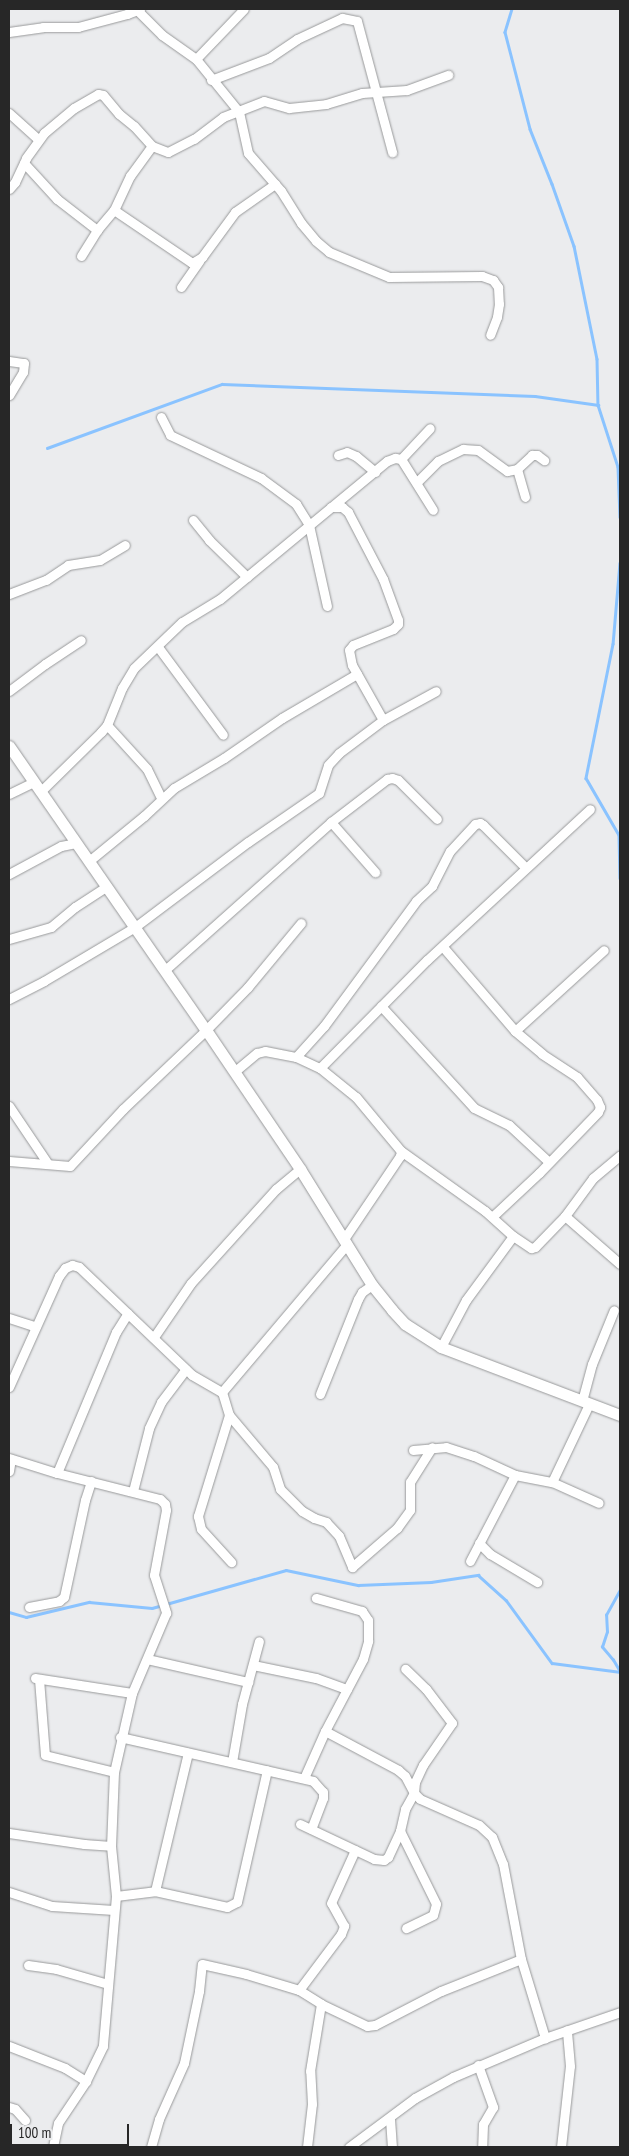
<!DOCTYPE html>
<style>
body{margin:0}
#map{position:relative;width:629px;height:2156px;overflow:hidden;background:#ebecee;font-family:"PT Sans Narrow",sans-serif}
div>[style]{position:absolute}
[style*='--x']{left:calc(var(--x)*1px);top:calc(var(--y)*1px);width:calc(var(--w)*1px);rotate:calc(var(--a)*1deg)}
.stream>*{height:2.5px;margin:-1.25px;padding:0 1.25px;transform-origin:1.25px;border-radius:1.25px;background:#8ac3ff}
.roads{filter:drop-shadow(0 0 1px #98999a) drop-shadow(0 0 1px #98999a)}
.minor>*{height:9px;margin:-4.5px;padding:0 4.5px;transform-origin:4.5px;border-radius:4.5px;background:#fff}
.major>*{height:11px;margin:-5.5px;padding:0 5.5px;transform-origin:5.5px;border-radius:5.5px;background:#fff}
span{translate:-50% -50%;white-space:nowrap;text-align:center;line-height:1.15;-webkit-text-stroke:4px #ebecee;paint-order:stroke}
.frame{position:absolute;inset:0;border:10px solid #272727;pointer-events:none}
.scale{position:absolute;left:10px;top:2124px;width:119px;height:22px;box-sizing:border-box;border:2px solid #272727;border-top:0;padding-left:6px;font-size:15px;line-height:18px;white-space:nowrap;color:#272727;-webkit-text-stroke:4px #ebecee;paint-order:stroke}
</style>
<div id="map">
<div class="stream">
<i style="--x:512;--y:9;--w:24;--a:107"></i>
<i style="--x:505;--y:32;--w:100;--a:75.5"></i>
<i style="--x:530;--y:129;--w:59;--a:68.2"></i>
<i style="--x:552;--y:184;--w:66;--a:70.5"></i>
<i style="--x:574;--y:246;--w:115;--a:78.5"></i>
<i style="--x:597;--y:359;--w:46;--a:88.8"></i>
<i style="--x:598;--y:405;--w:65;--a:72.1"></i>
<i style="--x:618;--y:467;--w:50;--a:87.7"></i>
<i style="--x:47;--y:448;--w:186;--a:-20.1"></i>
<i style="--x:222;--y:384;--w:313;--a:2.2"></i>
<i style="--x:535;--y:396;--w:64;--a:8.1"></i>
<i style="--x:620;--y:563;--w:81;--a:94.9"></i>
<i style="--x:613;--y:644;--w:137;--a:101.4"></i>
<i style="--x:586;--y:778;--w:66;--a:59.9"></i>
<i style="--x:619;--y:835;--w:43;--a:88.7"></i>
<i style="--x:9;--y:1612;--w:18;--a:16"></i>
<i style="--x:26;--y:1617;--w:65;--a:-13.4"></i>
<i style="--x:89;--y:1602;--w:63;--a:5.4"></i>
<i style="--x:152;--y:1608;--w:139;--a:-15.8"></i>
<i style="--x:286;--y:1570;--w:74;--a:11.8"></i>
<i style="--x:358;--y:1585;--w:73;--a:-2.4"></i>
<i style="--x:431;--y:1582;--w:48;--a:-8.5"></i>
<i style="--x:478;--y:1575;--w:38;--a:42"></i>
<i style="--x:506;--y:1600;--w:78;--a:53.9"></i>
<i style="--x:552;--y:1663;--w:69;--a:7.5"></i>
<i style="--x:620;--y:1672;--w:14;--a:-120"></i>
<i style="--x:613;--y:1660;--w:17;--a:-130"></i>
<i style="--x:602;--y:1647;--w:16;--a:-72"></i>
<i style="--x:607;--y:1632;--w:17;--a:-93"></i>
<i style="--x:606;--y:1615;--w:29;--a:-61"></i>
</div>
<div class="roads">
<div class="minor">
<i style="--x:138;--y:11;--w:34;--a:45"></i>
<i style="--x:162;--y:35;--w:42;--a:35.2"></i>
<i style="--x:196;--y:59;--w:69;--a:-46.2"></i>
<i style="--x:9;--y:32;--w:34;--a:-8"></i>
<i style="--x:43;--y:27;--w:35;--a:0"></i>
<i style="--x:78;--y:27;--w:51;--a:-14.9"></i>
<i style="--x:127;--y:14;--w:14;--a:-21"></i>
<i style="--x:196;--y:59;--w:68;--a:50.9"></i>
<i style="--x:239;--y:112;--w:42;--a:77.6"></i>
<i style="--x:248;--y:153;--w:50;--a:49"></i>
<i style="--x:281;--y:191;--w:38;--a:58"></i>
<i style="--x:301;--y:223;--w:23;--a:50"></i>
<i style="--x:316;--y:241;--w:17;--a:40"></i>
<i style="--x:329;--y:252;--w:65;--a:22.6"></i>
<i style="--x:389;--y:277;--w:93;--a:-0.6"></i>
<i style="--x:482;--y:276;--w:12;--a:20"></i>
<i style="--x:493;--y:280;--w:9;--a:54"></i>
<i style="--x:498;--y:287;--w:17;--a:87"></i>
<i style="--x:499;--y:304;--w:13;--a:99"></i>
<i style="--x:497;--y:317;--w:19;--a:111"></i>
<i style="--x:211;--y:80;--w:62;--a:-20.8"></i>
<i style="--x:269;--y:58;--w:34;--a:-34"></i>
<i style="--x:297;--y:39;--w:50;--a:-25"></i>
<i style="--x:342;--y:18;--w:15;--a:11"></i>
<i style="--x:357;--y:21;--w:136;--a:75"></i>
<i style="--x:9;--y:113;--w:39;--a:42"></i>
<i style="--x:24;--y:163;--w:49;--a:47.5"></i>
<i style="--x:57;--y:199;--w:51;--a:37.8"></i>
<i style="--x:97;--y:230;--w:26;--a:-50"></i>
<i style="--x:114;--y:210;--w:38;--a:-65"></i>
<i style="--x:130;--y:176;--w:37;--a:-54"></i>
<i style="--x:9;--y:189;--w:9;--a:-49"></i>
<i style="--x:15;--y:182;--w:26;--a:-65"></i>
<i style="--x:26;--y:158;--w:31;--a:-54"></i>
<i style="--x:44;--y:133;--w:39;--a:-40"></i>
<i style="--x:74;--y:108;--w:28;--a:-30"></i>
<i style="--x:98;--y:94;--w:5;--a:11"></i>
<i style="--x:103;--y:95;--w:25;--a:50"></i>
<i style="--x:119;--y:114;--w:19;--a:39"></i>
<i style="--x:134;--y:126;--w:27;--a:48"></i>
<i style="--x:152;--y:146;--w:17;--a:21"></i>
<i style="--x:168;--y:152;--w:29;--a:-27"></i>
<i style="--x:194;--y:139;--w:36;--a:-37"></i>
<i style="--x:223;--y:117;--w:44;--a:-21.3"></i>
<i style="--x:264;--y:101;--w:26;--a:16"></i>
<i style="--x:289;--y:108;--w:37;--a:-6"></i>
<i style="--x:326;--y:104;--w:38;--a:-17"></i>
<i style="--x:362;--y:93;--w:45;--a:-3.8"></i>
<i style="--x:407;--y:90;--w:44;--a:-20.1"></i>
<i style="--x:114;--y:210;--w:94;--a:34.2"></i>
<i style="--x:192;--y:263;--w:12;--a:-31"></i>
<i style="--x:202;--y:257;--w:56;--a:-53.7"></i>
<i style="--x:235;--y:212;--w:49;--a:-35"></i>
<i style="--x:81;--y:256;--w:31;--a:-58"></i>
<i style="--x:181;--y:287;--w:32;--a:-55"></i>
<i style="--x:9;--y:361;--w:15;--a:8"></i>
<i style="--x:24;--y:363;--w:9;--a:96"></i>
<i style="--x:23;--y:372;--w:27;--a:121"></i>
<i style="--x:161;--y:417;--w:20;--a:63"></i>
<i style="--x:170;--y:435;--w:101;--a:25.3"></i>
<i style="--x:261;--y:478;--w:44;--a:36.6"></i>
<i style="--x:296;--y:504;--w:25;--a:58"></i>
<i style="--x:309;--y:525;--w:83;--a:77.5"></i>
<i style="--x:338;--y:455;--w:9;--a:-18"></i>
<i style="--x:347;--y:452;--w:10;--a:24"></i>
<i style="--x:356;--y:456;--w:25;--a:40"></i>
<i style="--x:401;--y:459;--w:42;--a:-46.9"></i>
<i style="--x:517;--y:469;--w:29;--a:74"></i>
<i style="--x:417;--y:482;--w:30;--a:-45"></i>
<i style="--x:438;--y:461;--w:28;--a:-26"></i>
<i style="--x:463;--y:449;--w:15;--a:4"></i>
<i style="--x:478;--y:450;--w:36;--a:36"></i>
<i style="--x:507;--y:471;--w:10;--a:-11"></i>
<i style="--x:517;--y:469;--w:21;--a:-43"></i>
<i style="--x:532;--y:455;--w:5;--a:0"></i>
<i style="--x:537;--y:455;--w:9;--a:36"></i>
<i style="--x:331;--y:507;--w:11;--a:0"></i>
<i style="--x:342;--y:507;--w:8;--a:40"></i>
<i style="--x:348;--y:512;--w:76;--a:62.4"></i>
<i style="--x:383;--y:579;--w:44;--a:69.9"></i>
<i style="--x:398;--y:620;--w:4;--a:90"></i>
<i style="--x:398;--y:624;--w:7;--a:135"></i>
<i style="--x:393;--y:629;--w:43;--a:158.2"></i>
<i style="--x:353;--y:645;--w:6;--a:129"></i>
<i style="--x:349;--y:650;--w:15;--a:79"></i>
<i style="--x:352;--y:665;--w:63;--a:60.6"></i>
<i style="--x:193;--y:520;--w:26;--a:51"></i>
<i style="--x:209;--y:540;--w:53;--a:44.2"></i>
<i style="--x:9;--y:594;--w:40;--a:-21"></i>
<i style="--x:46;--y:580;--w:27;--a:-34"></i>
<i style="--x:68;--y:565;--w:32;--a:-9"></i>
<i style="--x:100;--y:560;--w:29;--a:-31"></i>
<i style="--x:158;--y:647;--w:109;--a:53.5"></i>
<i style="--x:9;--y:691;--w:45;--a:-36.9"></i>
<i style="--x:45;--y:664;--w:43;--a:-33.7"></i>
<i style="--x:107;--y:725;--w:59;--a:47.7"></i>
<i style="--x:147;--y:769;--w:32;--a:64"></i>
<i style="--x:41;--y:791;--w:84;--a:-44.5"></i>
<i style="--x:101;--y:732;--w:9;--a:-49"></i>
<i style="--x:107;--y:725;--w:40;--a:-68"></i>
<i style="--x:122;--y:688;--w:23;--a:-59"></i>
<i style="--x:134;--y:668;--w:66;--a:-43.8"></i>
<i style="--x:182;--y:622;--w:44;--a:-31.2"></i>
<i style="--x:220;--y:599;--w:217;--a:-39.6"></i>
<i style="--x:387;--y:461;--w:9;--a:-21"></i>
<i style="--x:395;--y:458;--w:6;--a:9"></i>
<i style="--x:401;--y:459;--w:60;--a:57.9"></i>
<i style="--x:9;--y:794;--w:28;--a:-26"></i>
<i style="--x:331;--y:822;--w:67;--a:48.7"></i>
<i style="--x:89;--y:861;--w:71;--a:-39.3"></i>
<i style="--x:144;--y:816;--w:41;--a:-43"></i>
<i style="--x:174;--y:788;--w:58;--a:-31"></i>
<i style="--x:224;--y:758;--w:70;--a:-34.6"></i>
<i style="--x:282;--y:718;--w:87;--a:-30.4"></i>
<i style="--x:9;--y:874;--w:59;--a:-28.3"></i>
<i style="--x:61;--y:846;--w:16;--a:-11"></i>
<i style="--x:9;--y:939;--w:44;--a:-15.9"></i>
<i style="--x:51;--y:927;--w:31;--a:-40"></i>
<i style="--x:75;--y:907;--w:38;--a:-33"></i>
<i style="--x:443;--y:947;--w:111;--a:49.4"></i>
<i style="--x:515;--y:1031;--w:35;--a:40"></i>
<i style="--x:542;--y:1054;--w:42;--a:33.3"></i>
<i style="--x:577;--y:1077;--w:30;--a:49"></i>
<i style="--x:597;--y:1100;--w:8;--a:67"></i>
<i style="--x:600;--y:1107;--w:5;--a:112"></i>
<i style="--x:598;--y:1112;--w:85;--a:134"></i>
<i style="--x:539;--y:1173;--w:64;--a:136.9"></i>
<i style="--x:165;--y:970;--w:222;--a:-41.7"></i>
<i style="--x:331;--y:822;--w:71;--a:-37.5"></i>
<i style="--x:387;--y:779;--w:5;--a:-11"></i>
<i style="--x:392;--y:778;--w:6;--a:18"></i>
<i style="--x:398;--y:780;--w:55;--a:45"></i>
<i style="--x:9;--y:999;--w:39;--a:-27"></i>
<i style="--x:44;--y:981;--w:106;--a:-30.7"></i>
<i style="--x:135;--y:927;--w:141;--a:-37"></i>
<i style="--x:248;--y:842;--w:86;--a:-34.6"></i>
<i style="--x:319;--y:793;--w:29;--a:-72"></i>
<i style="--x:328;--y:765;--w:16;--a:-47"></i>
<i style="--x:339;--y:753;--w:55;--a:-36.9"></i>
<i style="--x:383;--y:720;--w:60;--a:-28.7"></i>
<i style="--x:381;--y:1006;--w:138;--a:47.6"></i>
<i style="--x:474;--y:1108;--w:39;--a:26"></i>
<i style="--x:509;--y:1125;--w:54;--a:42.8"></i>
<i style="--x:515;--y:1031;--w:120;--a:-42.3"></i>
<i style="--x:296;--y:1057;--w:42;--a:-47.9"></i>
<i style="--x:324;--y:1026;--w:155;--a:-53.6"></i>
<i style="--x:416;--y:901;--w:22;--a:-43"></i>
<i style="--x:432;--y:886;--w:39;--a:-63"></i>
<i style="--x:450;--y:851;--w:37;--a:-47"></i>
<i style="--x:475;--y:824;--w:5;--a:-11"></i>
<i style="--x:480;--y:823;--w:4;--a:34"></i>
<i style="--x:483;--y:825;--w:59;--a:45"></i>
<i style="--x:320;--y:1068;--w:152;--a:-45.3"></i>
<i style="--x:427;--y:960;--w:222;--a:-42.8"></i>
<i style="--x:234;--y:1072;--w:30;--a:-40"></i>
<i style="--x:257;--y:1053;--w:8;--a:-14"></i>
<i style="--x:265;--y:1051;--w:32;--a:11"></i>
<i style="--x:296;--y:1057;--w:26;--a:25"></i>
<i style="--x:320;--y:1068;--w:46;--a:38.9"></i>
<i style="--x:356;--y:1097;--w:70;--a:50.2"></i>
<i style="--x:401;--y:1151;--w:103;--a:35.5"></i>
<i style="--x:485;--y:1211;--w:38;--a:42"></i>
<i style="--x:513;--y:1236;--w:22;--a:34"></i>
<i style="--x:531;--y:1248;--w:4;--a:-14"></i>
<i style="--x:535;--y:1247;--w:43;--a:-45.9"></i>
<i style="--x:565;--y:1216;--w:47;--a:-53.6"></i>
<i style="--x:593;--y:1178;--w:35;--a:-40"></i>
<i style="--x:9;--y:1106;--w:70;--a:56.1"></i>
<i style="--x:9;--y:1161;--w:61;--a:4.7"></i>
<i style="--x:70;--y:1166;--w:78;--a:-47.1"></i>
<i style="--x:123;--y:1109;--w:115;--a:-43.6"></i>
<i style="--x:206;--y:1030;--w:60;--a:-45.7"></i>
<i style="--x:248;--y:987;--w:83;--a:-50.4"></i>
<i style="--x:565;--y:1216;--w:73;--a:41.1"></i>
<i style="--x:344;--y:1239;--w:100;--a:-56"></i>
<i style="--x:400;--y:1156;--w:5;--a:-79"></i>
<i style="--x:9;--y:1318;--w:28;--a:18"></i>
<i style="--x:154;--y:1337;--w:65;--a:-55.6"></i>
<i style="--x:191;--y:1283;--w:127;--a:-47.9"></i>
<i style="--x:276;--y:1189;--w:31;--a:-40"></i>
<i style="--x:441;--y:1347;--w:53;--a:-62"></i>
<i style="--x:466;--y:1300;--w:79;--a:-53.7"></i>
<i style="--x:9;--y:1387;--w:122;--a:-65.8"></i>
<i style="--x:59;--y:1276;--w:10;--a:-53"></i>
<i style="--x:65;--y:1268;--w:8;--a:-23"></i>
<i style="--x:72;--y:1265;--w:7;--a:16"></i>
<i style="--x:79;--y:1267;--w:156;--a:43.7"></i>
<i style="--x:192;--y:1375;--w:34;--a:30"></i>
<i style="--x:222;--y:1392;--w:24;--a:73"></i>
<i style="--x:229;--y:1415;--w:68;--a:49.8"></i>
<i style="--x:273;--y:1467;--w:23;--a:72"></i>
<i style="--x:280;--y:1489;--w:31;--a:45"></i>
<i style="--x:302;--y:1511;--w:14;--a:30"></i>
<i style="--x:314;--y:1518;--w:13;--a:18"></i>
<i style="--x:326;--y:1522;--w:19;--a:47"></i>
<i style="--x:339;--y:1536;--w:34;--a:67"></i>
<i style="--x:352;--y:1567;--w:60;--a:-40.9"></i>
<i style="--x:397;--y:1528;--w:22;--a:-54"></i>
<i style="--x:410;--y:1510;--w:28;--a:-90"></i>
<i style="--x:410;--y:1482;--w:41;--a:-57.8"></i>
<i style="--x:222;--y:1392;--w:194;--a:-49.8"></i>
<i style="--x:320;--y:1394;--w:102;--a:-68.2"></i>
<i style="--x:358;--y:1299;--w:8;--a:-60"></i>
<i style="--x:362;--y:1292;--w:12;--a:-35"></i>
<i style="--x:582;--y:1401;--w:38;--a:-75"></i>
<i style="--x:592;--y:1364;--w:58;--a:-67.8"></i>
<i style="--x:229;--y:1415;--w:106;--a:107.1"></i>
<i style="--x:198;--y:1516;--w:13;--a:77"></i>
<i style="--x:201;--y:1529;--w:45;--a:47.7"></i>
<i style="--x:413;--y:1450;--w:33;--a:-5"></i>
<i style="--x:446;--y:1447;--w:29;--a:18"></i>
<i style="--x:474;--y:1456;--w:45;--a:24.9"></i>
<i style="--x:515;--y:1475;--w:38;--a:11"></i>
<i style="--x:552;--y:1482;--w:51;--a:24.1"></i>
<i style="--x:9;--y:1458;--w:50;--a:17.4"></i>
<i style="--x:57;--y:1473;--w:106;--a:14.2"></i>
<i style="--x:160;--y:1499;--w:7;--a:45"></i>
<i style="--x:165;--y:1504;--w:6;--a:81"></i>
<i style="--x:166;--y:1510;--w:66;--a:100.5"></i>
<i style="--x:154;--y:1575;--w:40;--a:72"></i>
<i style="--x:166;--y:1613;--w:87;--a:113"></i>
<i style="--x:132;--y:1693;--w:81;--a:102.8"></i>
<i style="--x:114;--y:1772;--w:74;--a:92.3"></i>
<i style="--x:111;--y:1846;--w:50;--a:84.3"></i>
<i style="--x:116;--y:1896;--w:151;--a:95"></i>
<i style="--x:103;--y:2046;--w:39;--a:116"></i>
<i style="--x:86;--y:2081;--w:50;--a:123.7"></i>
<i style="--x:58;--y:2123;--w:25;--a:102"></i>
<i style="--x:9;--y:1471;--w:12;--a:-81"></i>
<i style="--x:57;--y:1473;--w:153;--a:-67.3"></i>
<i style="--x:116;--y:1332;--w:22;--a:-58"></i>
<i style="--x:552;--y:1482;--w:86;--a:-64.6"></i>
<i style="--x:133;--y:1491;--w:65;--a:-75.7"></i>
<i style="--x:149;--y:1428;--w:29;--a:-65"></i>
<i style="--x:161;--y:1402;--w:41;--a:-52.9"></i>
<i style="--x:479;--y:1543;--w:16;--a:45"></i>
<i style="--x:490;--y:1554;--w:55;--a:30.8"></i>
<i style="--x:470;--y:1561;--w:97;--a:-62.4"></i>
<i style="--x:29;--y:1607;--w:31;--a:-11"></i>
<i style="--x:59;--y:1601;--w:6;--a:-39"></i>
<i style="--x:64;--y:1597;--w:99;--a:-77.8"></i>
<i style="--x:85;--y:1500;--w:20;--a:-72"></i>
<i style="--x:147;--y:1659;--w:104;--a:12.8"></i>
<i style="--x:253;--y:1665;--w:64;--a:11.7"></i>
<i style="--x:316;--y:1678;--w:33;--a:20"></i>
<i style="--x:35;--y:1678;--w:98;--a:8.8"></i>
<i style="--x:39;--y:1679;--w:76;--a:85.5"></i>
<i style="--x:45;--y:1755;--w:71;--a:13.8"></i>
<i style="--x:325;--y:1731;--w:83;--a:28.1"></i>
<i style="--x:398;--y:1770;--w:9;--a:41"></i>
<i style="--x:405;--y:1776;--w:19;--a:62"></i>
<i style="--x:414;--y:1793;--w:8;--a:45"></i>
<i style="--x:420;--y:1799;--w:64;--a:23.8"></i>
<i style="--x:479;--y:1825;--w:18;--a:43"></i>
<i style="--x:492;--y:1837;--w:29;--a:68"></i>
<i style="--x:503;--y:1864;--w:97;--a:79.3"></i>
<i style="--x:521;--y:1959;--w:83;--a:73.1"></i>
<i style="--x:120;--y:1737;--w:198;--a:12.8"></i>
<i style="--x:313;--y:1781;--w:15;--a:48"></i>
<i style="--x:323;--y:1792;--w:6;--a:90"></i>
<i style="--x:323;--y:1798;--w:33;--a:111"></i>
<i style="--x:232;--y:1762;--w:59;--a:-80.2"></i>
<i style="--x:242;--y:1704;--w:65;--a:-74.9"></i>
<i style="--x:304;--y:1778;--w:51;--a:-65.9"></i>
<i style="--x:325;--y:1731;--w:81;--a:-62.2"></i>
<i style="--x:363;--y:1659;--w:19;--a:-74"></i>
<i style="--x:368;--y:1641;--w:21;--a:-90"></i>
<i style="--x:368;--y:1620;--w:11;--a:-124"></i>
<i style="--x:362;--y:1611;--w:48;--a:-164.2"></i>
<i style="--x:300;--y:1824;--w:82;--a:25.3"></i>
<i style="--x:374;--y:1859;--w:10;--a:6"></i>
<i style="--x:384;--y:1860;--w:5;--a:-37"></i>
<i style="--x:388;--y:1857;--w:29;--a:-65"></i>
<i style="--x:400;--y:1831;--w:23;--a:-77"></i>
<i style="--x:405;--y:1809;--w:18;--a:-61"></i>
<i style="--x:414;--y:1793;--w:11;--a:-85"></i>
<i style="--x:415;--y:1782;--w:19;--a:-65"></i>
<i style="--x:423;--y:1765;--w:51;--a:-55.4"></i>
<i style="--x:452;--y:1723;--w:43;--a:-127.4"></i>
<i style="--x:426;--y:1689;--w:29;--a:-136"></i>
<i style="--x:400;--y:1831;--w:81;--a:63.7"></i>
<i style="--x:436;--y:1904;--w:11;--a:105"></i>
<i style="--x:433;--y:1915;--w:30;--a:154"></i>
<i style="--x:9;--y:1833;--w:76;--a:8.3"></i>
<i style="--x:84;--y:1844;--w:27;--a:4"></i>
<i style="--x:155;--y:1891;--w:142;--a:-76.6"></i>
<i style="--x:9;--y:1892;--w:45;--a:18"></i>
<i style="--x:52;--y:1906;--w:62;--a:3.7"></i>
<i style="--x:116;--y:1896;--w:39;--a:-7"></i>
<i style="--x:155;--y:1891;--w:74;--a:12.5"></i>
<i style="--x:227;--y:1907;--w:11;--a:-27"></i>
<i style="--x:237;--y:1902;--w:135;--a:-77.2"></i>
<i style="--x:28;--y:1965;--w:28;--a:8"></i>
<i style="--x:56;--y:1969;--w:54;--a:16.1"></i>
<i style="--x:299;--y:1990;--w:70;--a:-53.1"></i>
<i style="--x:341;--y:1934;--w:9;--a:-69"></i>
<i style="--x:344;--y:1926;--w:26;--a:-119"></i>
<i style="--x:331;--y:1903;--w:58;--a:-65.6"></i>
<i style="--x:9;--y:2046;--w:60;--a:21.4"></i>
<i style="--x:65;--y:2068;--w:25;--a:32"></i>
<i style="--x:478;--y:2065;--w:45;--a:70.3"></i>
<i style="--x:493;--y:2107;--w:20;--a:120"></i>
<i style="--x:483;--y:2124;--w:23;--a:92"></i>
<i style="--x:9;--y:2107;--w:6;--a:18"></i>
<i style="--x:15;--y:2109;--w:15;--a:48"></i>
<i style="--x:390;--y:2119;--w:28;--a:86"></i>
<i style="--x:151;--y:2147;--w:29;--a:-74"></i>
<i style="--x:159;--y:2119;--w:61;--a:-65.9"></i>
<i style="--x:184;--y:2063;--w:74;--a:-78.2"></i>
<i style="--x:199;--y:1991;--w:27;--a:-84"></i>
<i style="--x:202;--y:1964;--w:45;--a:12.8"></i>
<i style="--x:246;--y:1974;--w:55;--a:16.8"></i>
<i style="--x:299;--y:1990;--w:26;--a:32"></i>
<i style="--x:321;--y:2004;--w:51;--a:25.6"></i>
<i style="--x:367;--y:2026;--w:8;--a:-7"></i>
<i style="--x:375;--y:2025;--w:74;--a:-27.3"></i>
<i style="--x:441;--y:1991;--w:86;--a:-21.8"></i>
<i style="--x:307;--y:2147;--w:43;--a:-83.4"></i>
<i style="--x:312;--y:2104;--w:33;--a:-93"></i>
<i style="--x:310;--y:2071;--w:68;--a:-80.7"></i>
<i style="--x:349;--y:2147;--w:82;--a:-36.6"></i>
<i style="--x:415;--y:2098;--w:43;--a:-28.9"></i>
<i style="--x:453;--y:2077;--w:100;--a:-23"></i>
<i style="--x:545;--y:2038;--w:79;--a:-19.1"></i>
<i style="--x:561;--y:2147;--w:81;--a:-83.7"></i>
<i style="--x:570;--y:2066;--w:36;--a:-95"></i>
</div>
<div class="major">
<i style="--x:9;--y:746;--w:346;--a:55.3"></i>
<i style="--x:206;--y:1030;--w:168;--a:55.9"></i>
<i style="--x:300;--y:1169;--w:137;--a:58.2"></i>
<i style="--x:372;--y:1285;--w:32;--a:51"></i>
<i style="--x:392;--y:1310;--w:19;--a:47"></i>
<i style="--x:405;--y:1324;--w:43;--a:32.6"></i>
<i style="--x:441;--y:1347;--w:191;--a:20.8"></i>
</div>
</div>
<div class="frame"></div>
<div class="scale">100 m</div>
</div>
